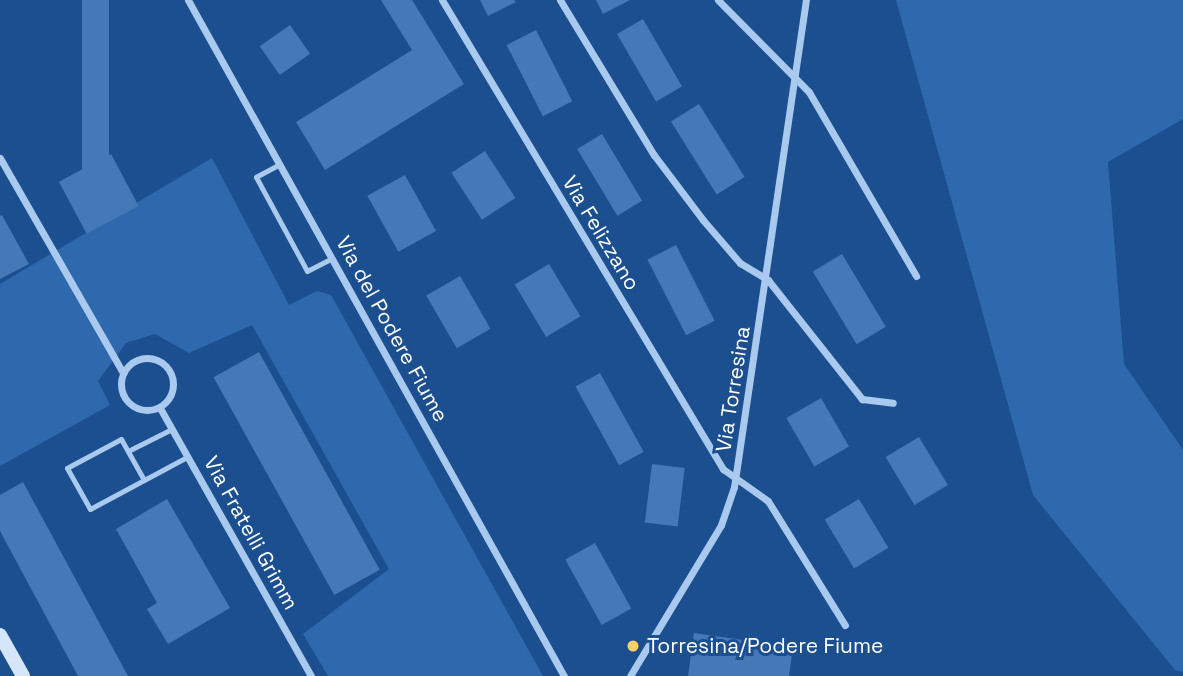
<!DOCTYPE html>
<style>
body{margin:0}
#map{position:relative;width:1183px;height:676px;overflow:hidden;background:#1b4f8f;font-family:"Space Grotesk",sans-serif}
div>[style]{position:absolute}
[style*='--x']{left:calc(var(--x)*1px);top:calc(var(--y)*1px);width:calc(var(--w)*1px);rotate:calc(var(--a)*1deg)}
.green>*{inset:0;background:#2e69ad}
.building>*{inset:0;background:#4478b7;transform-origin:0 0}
.lane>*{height:5px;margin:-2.5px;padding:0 2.5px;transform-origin:2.5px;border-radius:2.5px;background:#a9c9ee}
.street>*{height:7px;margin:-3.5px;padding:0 3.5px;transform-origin:3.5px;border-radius:3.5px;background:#a9c9ee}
.street>.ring{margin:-3.5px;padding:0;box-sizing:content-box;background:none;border:7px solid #a9c9ee;border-radius:50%}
.secondary>*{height:14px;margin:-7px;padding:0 7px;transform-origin:7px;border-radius:7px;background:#d6e6fa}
.dots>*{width:19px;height:19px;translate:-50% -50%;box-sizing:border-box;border:4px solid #1b4f8f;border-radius:50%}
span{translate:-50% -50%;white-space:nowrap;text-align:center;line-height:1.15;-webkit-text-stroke:6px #1b4f8f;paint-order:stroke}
.street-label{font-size:21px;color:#fff}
.poi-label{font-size:21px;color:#fff}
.left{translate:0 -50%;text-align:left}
</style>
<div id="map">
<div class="green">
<i style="clip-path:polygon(896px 0,1183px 0,1183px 119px,1108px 162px,1124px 364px,1183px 450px,1183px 672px,1175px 670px,1033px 495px)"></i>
<i style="clip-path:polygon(212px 158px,289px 305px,317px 291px,331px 295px,543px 676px,328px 676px,303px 634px,389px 569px,252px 325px,189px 353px,155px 334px,126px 343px,98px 381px,110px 405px,0 466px,0 284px)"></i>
</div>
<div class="building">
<i style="left:82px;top:0;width:27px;height:183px"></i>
<i style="clip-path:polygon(381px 0,412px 0,464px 84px,325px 170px,296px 122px,412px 50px)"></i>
<i style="clip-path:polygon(480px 0,514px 0,516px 2px,488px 16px)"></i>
<i style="clip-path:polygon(596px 0,630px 0,603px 14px)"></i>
<i style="left:643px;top:19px;width:78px;height:30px;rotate:60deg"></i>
<i style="left:290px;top:25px;width:35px;height:37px;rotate:55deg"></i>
<i style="left:536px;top:30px;width:80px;height:33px;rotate:63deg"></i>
<i style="left:699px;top:104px;width:86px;height:33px;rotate:58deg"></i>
<i style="left:602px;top:134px;width:78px;height:29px;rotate:59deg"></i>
<i style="left:485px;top:151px;width:56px;height:40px;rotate:57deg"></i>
<i style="left:111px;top:154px;width:59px;height:59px;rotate:62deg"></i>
<i style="left:405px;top:175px;width:64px;height:43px;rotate:61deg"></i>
<i style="clip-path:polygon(2px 215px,29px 264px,0 279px,0 216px)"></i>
<i style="left:676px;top:245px;width:85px;height:32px;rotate:63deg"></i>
<i style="left:842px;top:254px;width:85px;height:34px;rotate:59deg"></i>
<i style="left:549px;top:264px;width:61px;height:40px;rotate:59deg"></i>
<i style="left:460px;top:276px;width:61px;height:39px;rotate:60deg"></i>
<i style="left:259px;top:352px;width:249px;height:52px;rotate:61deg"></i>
<i style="left:600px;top:373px;width:90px;height:28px;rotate:61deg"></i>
<i style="left:821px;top:398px;width:56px;height:40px;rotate:60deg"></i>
<i style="left:919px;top:437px;width:56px;height:39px;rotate:59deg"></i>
<i style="left:652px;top:464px;width:33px;height:59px;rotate:7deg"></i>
<i style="clip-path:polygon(23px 482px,128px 676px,78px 676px,0 531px,0 495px)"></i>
<i style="clip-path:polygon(167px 499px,230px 608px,168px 644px,147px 609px,157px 603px,116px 529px)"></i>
<i style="left:859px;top:499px;width:57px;height:40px;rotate:59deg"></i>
<i style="left:595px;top:543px;width:75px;height:34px;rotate:61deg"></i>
<i style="clip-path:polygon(694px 633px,793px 647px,789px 676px,688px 676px)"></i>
</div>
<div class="lane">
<i style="--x:280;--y:164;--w:27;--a:152"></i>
<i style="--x:256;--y:177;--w:107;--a:61.5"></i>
<i style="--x:307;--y:271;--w:28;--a:-27"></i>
<i style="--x:128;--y:451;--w:49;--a:-26.6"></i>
<i style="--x:144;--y:480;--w:47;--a:-119.3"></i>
<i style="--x:121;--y:439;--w:61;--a:151.8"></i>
<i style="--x:67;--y:468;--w:47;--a:60.7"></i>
<i style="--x:90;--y:509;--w:110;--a:-28.2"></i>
</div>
<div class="street">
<i style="--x:188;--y:0;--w:774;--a:60.92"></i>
<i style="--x:442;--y:0;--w:547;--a:59.07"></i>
<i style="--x:723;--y:469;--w:55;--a:35.4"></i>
<i style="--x:768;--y:501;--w:146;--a:58.2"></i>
<i style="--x:560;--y:0;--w:181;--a:58.8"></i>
<i style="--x:654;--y:155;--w:81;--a:53"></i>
<i style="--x:703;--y:220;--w:57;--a:49.3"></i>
<i style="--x:740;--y:263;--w:33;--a:31"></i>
<i style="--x:768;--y:280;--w:152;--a:51.7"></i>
<i style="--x:862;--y:399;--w:31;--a:7"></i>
<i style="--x:718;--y:0;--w:129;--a:45.3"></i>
<i style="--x:809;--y:92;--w:213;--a:59.8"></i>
<i style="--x:0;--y:158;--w:248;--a:60.2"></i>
<i class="ring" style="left:121px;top:358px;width:45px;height:45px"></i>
<i style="--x:160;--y:408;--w:308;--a:60.6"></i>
<i style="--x:630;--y:676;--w:176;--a:-58.9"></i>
<i style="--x:721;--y:525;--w:40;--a:-71.1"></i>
<i style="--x:734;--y:487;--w:492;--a:-81.6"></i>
</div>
<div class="secondary">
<i style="--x:0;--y:635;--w:47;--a:60.7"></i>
</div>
<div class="dots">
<i style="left:633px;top:646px;background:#ffd166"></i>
</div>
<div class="street-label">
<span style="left:601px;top:233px;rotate:59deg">Via Felizzano</span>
<span style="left:392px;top:329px;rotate:61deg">Via del Podere Fiume</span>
<span style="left:733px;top:389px;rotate:-81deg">Via Torresina</span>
<span style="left:251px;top:533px;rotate:61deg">Via Fratelli Grimm</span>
</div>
<div class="poi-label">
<span class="left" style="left:647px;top:646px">Torresina/Podere Fiume</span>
</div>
</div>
